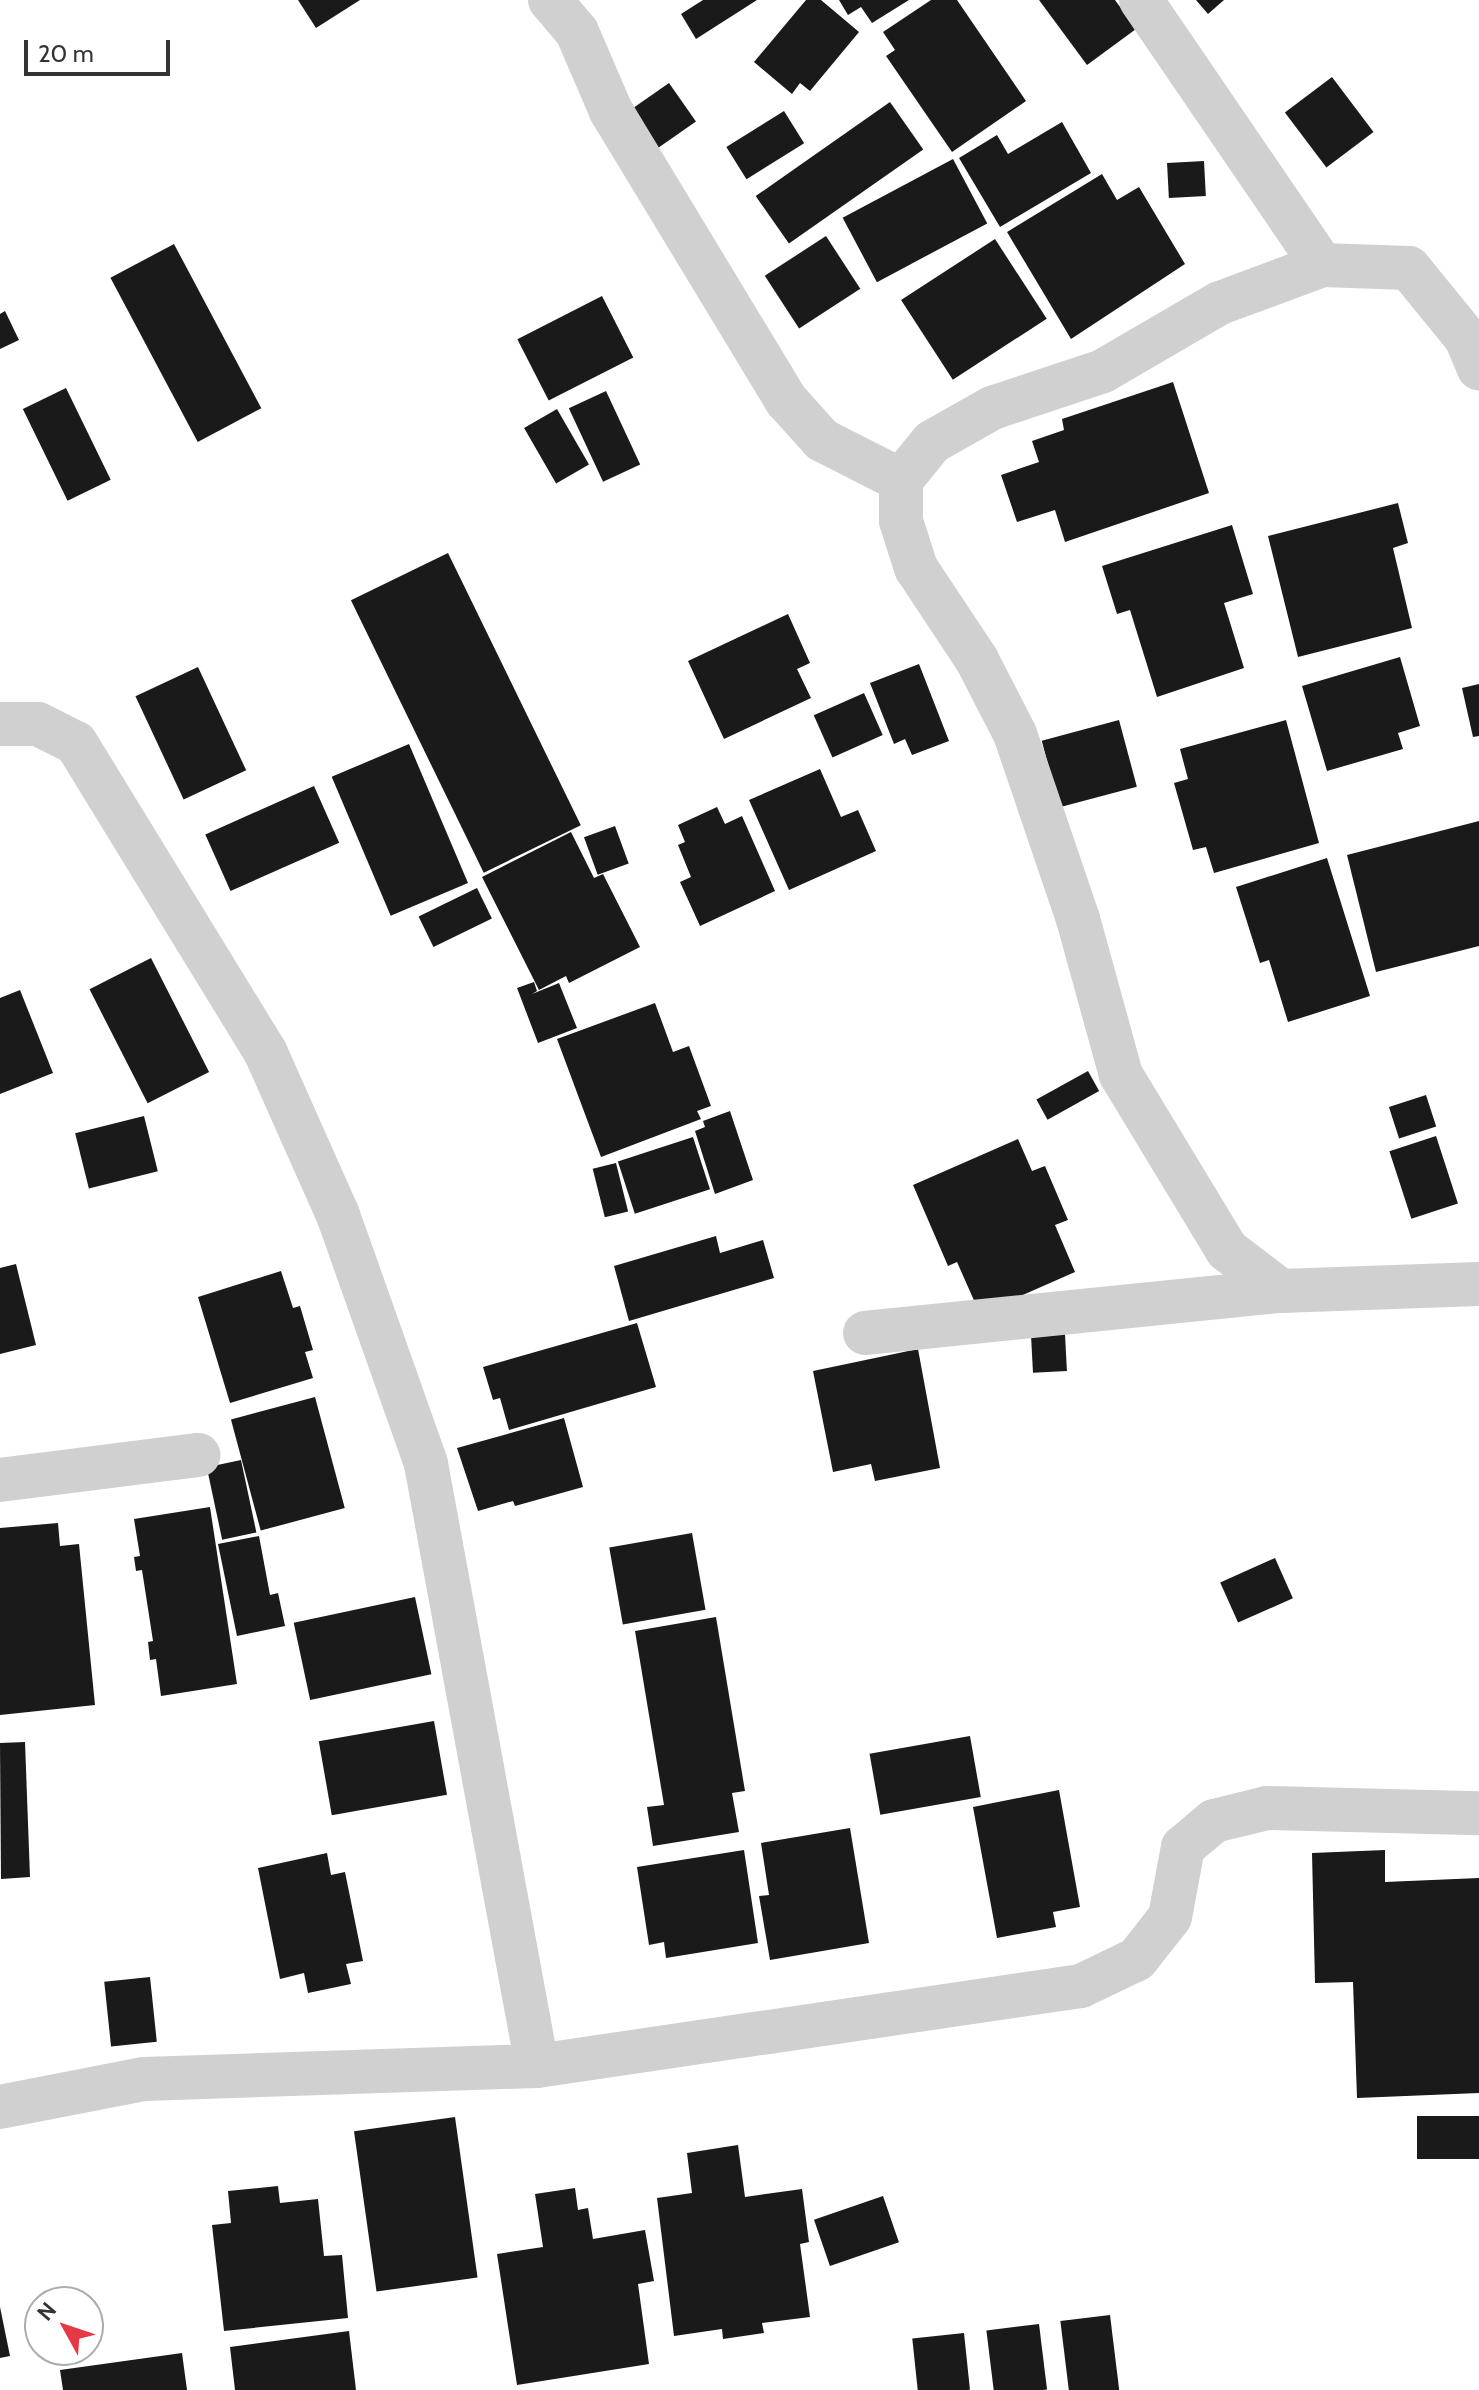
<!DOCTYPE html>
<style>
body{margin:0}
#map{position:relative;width:1479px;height:2390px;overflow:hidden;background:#fff;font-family:Cabin,sans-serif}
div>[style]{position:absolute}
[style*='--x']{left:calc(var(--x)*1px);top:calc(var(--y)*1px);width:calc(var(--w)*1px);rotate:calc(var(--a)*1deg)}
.building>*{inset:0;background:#1a1a1a;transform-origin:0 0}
.minor>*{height:44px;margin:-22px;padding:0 22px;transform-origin:22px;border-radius:22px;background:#d0d0d0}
span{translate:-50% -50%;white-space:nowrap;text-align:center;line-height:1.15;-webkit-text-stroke:8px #fff;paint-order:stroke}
.north{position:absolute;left:24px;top:2286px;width:80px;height:80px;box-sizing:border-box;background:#fff;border:2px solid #adadad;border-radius:50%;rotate:310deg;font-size:22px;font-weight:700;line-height:32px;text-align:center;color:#333}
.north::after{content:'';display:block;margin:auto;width:28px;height:36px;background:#e63946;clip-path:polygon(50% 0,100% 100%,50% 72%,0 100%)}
.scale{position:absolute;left:24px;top:40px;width:146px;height:36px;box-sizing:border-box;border:4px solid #333;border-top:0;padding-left:10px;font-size:24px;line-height:28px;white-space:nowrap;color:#333;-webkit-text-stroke:6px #fff;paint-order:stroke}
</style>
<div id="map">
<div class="building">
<i style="clip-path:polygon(298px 0,360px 0,316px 28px)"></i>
<i style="clip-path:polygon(703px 0,757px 0,696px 39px,681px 14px)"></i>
<i style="clip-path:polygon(806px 0,821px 0,859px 32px,810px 91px,800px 83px,792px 94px,754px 62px)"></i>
<i style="clip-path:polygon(839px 0,909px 0,872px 23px,861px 7px,848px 15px)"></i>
<i style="clip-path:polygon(931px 0,957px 0,1026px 101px,952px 152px,886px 56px,895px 50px,883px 32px)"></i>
<i style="clip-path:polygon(1039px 0,1115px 0,1136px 29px,1087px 65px)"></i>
<i style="clip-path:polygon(1196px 0,1224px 0,1208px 14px)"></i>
<i style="left:1332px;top:77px;width:69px;height:59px;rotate:53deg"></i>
<i style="left:669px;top:83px;width:47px;height:49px;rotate:55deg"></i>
<i style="left:890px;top:102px;width:58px;height:164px;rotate:55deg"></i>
<i style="left:784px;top:111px;width:38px;height:68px;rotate:58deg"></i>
<i style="clip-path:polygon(1062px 122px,1091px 173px,1000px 227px,959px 158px,997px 135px,1008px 154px)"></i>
<i style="left:953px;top:159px;width:73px;height:125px;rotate:62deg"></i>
<i style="left:1204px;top:161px;width:35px;height:37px;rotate:87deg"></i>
<i style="clip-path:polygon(1102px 174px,1117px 200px,1139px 187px,1185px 264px,1071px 339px,1007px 232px)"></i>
<i style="left:826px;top:236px;width:63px;height:73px;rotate:57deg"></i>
<i style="left:995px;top:239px;width:95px;height:112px;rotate:57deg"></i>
<i style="left:174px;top:244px;width:186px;height:72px;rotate:62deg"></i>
<i style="left:602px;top:296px;width:69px;height:95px;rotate:63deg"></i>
<i style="clip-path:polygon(5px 311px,19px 340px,0 349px,0 314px)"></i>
<i style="clip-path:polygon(1173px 382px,1209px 493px,1065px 542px,1055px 510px,1017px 522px,1001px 475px,1039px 462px,1032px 441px,1064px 430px,1062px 419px)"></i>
<i style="left:66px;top:388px;width:102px;height:48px;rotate:64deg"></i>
<i style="left:606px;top:391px;width:81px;height:41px;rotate:65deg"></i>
<i style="left:557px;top:409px;width:64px;height:38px;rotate:60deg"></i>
<i style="clip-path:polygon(1398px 503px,1408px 543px,1393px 548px,1412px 628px,1298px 657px,1268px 536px)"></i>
<i style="clip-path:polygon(1232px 525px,1253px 594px,1224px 603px,1244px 668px,1157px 697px,1130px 610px,1117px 614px,1102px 566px)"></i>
<i style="left:448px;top:553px;width:303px;height:108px;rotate:64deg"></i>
<i style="clip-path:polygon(788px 614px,810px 663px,797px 669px,811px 698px,724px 739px,688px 661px)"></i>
<i style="clip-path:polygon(1400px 657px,1420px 726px,1398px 733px,1403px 749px,1327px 771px,1302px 686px)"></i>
<i style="clip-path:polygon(919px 664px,949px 741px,912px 755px,905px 739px,894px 744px,870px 683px)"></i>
<i style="left:198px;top:667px;width:114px;height:69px;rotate:65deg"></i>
<i style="clip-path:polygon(1479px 684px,1479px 736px,1473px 737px,1462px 688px)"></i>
<i style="left:864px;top:693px;width:46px;height:55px;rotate:66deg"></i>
<i style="left:1119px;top:720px;width:69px;height:80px;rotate:75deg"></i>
<i style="clip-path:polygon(1286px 720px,1319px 843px,1214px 873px,1206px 847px,1193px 850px,1174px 783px,1188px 779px,1180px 749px)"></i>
<i style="left:409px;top:744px;width:151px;height:84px;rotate:67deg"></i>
<i style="clip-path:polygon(820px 769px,841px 817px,858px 810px,876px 851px,789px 890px,749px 800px)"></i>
<i style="left:314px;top:786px;width:62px;height:119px;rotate:66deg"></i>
<i style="clip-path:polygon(717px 807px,725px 824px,742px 816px,775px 891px,700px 926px,680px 882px,691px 877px,678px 845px,685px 842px,678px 825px)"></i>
<i style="clip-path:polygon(1479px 821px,1479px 946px,1376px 972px,1347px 855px)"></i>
<i style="left:615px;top:826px;width:40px;height:33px;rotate:70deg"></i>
<i style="clip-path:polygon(571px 832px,594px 878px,603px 874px,640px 947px,569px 983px,566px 976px,539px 990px,482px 877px)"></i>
<i style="clip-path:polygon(1327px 858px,1370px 996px,1288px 1022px,1269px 960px,1260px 963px,1236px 887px)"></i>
<i style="left:477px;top:888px;width:34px;height:65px;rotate:64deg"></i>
<i style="left:151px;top:958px;width:128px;height:69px;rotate:63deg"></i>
<i style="clip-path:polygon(534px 982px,537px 991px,532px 994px,559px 983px,577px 1028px,538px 1043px,517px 988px)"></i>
<i style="clip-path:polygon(20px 990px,53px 1073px,0 1094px,0 998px)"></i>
<i style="clip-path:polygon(655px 1003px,673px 1052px,689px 1046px,711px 1106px,697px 1111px,701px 1119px,601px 1157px,557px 1039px)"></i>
<i style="left:1088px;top:1071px;width:23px;height:59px;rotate:61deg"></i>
<i style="left:1426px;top:1095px;width:33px;height:39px;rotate:72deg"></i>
<i style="clip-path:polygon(730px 1111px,753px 1180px,715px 1194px,695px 1131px,705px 1127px,703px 1121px)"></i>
<i style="left:144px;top:1116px;width:57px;height:71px;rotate:76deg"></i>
<i style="left:1436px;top:1136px;width:71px;height:49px;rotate:72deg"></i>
<i style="left:693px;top:1137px;width:55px;height:79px;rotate:72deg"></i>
<i style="clip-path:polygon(1018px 1139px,1032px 1171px,1045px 1166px,1068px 1220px,1055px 1225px,1075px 1272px,980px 1314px,957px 1262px,948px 1266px,913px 1185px)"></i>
<i style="left:616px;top:1163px;width:50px;height:24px;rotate:76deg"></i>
<i style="clip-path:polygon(716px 1236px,720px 1253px,763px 1240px,774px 1278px,629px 1321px,614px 1266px)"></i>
<i style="clip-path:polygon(16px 1264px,36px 1345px,0 1354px,0 1268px)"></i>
<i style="clip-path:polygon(281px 1271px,293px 1308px,300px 1306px,313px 1350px,305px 1352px,313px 1378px,230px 1403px,198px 1297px)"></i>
<i style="clip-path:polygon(637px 1323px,656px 1387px,509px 1430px,500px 1398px,493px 1400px,483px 1367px)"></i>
<i style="left:1065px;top:1334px;width:37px;height:34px;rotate:87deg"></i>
<i style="clip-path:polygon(918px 1349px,940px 1468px,875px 1481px,871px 1464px,833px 1472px,813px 1371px)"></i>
<i style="left:315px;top:1397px;width:115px;height:87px;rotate:75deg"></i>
<i style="clip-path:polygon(564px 1418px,583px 1487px,515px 1506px,513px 1501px,478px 1511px,457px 1448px)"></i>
<i style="left:241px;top:1460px;width:74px;height:35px;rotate:78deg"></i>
<i style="clip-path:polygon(210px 1507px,237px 1684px,161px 1696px,156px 1659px,150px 1660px,148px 1642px,153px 1641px,142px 1570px,136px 1571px,134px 1557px,140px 1556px,134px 1519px)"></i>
<i style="clip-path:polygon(58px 1523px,60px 1546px,79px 1544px,95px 1705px,0 1715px,0 1528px)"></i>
<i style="left:692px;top:1533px;width:78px;height:84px;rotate:80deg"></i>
<i style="clip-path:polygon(259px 1536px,270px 1595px,278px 1593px,285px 1626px,237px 1636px,218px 1544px)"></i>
<i style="left:1275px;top:1558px;width:44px;height:60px;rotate:66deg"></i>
<i style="left:415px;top:1597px;width:79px;height:124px;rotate:78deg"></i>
<i style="clip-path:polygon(716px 1617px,745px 1791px,732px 1793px,739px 1832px,653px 1846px,647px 1807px,664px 1805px,635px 1631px)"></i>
<i style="left:434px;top:1721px;width:75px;height:117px;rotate:80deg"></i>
<i style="left:970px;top:1736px;width:62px;height:102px;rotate:80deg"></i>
<i style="clip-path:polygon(25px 1742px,30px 1877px,1px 1879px,0 1743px)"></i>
<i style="clip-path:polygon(1059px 1790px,1080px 1907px,1053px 1912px,1056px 1927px,997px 1938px,973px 1807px)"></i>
<i style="clip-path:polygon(850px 1828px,869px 1943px,770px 1960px,759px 1896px,769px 1895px,761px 1843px)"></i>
<i style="clip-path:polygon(744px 1850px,758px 1943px,666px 1958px,664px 1942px,649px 1945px,637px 1867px)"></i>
<i style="clip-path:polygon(1385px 1850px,1385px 1882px,1479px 1878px,1479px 2093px,1357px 2098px,1353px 1982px,1315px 1983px,1312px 1853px)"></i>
<i style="clip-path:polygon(327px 1853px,331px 1875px,345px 1872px,363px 1961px,346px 1964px,351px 1984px,308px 1993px,304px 1973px,280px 1979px,258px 1868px)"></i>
<i style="left:150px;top:1977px;width:65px;height:46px;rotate:84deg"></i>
<i style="left:1479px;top:2116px;width:43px;height:62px;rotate:90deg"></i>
<i style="left:455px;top:2117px;width:162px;height:102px;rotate:82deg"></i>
<i style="clip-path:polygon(738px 2145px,745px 2197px,802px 2189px,809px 2242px,800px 2244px,810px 2317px,762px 2323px,764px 2333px,723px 2339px,722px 2329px,674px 2336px,657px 2198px,692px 2193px,687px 2153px)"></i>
<i style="clip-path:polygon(278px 2186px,280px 2203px,318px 2199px,324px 2256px,342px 2255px,348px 2318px,224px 2331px,212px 2225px,231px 2223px,228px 2191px)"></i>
<i style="clip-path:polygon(575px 2188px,578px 2210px,588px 2208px,593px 2239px,645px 2230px,654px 2281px,638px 2284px,649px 2364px,517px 2385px,497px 2254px,543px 2247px,535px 2194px)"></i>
<i style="left:883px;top:2196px;width:49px;height:73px;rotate:71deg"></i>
<i style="clip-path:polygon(0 2307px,10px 2356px,0 2358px)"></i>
<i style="left:1110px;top:2315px;width:76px;height:50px;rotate:83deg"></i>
<i style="left:1039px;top:2324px;width:66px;height:53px;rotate:83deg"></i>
<i style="clip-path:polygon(349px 2331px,356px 2390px,235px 2390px,230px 2347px)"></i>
<i style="left:964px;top:2333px;width:57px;height:52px;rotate:84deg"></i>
<i style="clip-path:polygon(182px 2353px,187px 2390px,63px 2390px,60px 2370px)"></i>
</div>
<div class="minor">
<i style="--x:550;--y:0;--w:42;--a:49.8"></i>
<i style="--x:577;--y:32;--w:86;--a:66.7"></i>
<i style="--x:611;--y:111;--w:338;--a:58.8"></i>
<i style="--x:786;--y:400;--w:54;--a:48"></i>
<i style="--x:822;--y:440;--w:89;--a:26.9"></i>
<i style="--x:1141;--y:0;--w:321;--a:55.7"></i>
<i style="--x:0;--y:724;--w:38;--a:0"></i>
<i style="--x:38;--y:724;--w:42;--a:26.6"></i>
<i style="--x:76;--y:743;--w:361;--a:58.5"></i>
<i style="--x:265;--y:1051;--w:180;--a:66"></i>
<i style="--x:338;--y:1215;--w:264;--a:70.5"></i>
<i style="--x:426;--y:1464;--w:612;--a:79.55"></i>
<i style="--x:1281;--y:1291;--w:68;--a:-142.8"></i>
<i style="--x:1227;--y:1250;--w:205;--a:-121.2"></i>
<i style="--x:1121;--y:1075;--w:162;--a:-105.4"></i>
<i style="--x:1078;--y:919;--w:195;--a:-108.8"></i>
<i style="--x:1015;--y:734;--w:83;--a:-117.2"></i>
<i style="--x:977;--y:660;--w:110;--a:-123.5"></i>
<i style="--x:916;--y:568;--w:49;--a:-107.7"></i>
<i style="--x:901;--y:521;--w:41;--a:-90"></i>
<i style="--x:901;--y:480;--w:49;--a:-50.8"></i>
<i style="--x:932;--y:442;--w:69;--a:-29.5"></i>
<i style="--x:992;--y:408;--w:117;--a:-18.4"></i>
<i style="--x:1103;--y:371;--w:135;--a:-30.2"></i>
<i style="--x:1220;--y:303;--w:109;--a:-20.4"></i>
<i style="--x:1322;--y:265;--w:87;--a:2"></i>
<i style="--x:1409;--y:268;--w:90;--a:50.8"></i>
<i style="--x:1466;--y:338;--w:33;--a:67"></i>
<i style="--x:865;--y:1333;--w:418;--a:-5.8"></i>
<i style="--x:1281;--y:1291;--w:198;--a:-2"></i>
<i style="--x:0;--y:1480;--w:200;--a:-7.2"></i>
<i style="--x:0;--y:2107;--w:147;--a:-11"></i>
<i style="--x:144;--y:2079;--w:393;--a:-1.9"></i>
<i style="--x:537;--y:2066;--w:550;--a:-8.37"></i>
<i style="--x:1081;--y:1986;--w:62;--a:-25.7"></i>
<i style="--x:1137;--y:1959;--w:53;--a:-51.8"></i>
<i style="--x:1170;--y:1917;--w:71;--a:-79.5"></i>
<i style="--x:1183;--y:1847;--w:40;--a:-40"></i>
<i style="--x:1214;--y:1821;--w:55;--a:-13.8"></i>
<i style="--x:1267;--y:1808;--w:212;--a:1.4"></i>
</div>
<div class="north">N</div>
<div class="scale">20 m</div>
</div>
